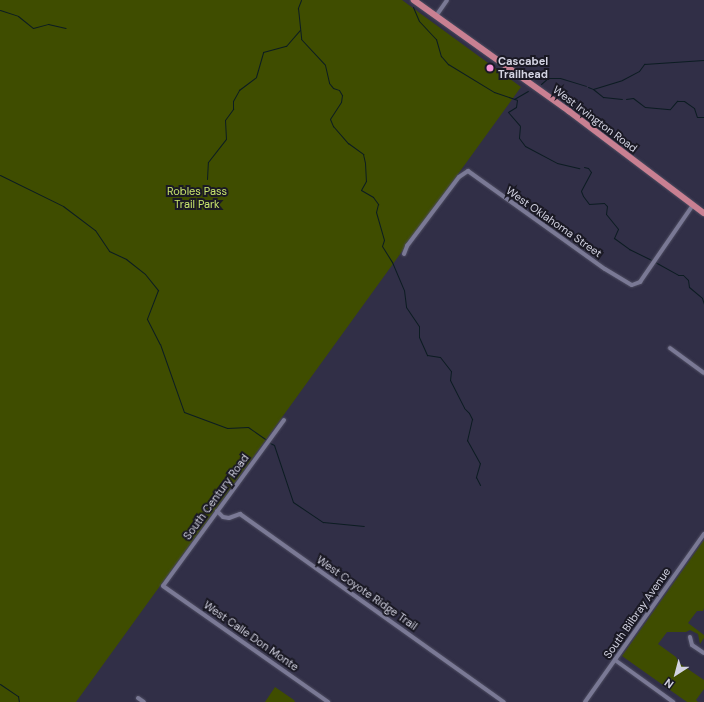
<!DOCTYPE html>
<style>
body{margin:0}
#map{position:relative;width:704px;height:702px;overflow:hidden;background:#312f47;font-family:"DM Sans",sans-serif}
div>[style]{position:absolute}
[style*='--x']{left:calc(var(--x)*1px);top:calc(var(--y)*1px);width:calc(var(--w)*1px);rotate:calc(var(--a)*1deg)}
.green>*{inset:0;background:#3f4d00}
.stream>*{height:1px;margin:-0.5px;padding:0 0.5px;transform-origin:0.5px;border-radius:0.5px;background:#0c1c22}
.roads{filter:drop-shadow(0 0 1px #4d4c60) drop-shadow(0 0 1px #4d4c60)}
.minor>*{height:4px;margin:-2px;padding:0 2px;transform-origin:2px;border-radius:2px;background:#7a7995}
.major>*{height:5.5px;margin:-2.75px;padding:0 2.75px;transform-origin:2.75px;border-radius:2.75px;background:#c98092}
.dots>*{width:11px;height:11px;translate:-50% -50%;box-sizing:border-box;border:2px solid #1a1924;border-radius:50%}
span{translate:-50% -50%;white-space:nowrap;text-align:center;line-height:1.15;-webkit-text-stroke:4px #1a1924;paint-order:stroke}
.poi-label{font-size:11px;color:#d3d3e2;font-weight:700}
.left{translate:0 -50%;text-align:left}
.street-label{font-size:11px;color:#d3d3e2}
.park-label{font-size:11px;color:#c8e46d}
.north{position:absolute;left:656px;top:654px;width:40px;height:40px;-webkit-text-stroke:3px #1a1924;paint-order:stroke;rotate:216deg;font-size:11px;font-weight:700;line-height:16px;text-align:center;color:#d3d3e2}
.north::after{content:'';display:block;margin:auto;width:14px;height:18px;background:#d3d3e2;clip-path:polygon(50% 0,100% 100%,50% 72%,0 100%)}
</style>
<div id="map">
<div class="green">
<i style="clip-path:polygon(0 0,402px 0,521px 87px,76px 702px,0 702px)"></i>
<i style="clip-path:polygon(704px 540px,704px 608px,703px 611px,697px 611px,688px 623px,704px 635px,704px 638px,700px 644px,698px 634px,690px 630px,686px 632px,667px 632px,658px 644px,676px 657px,679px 663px,704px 680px,704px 689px,696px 700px,698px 702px,687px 702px,622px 656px)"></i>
<i style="clip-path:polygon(275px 687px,294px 700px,295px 702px,265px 702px)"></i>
</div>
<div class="stream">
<i style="--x:301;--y:0;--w:9;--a:111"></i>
<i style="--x:298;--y:8;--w:31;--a:84"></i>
<i style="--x:301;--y:39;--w:35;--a:47"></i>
<i style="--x:325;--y:65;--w:18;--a:77"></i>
<i style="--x:329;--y:83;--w:6;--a:51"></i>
<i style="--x:333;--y:88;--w:6;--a:18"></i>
<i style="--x:339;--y:90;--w:6;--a:59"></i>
<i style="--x:342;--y:95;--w:7;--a:98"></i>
<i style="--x:341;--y:102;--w:20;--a:123"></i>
<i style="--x:330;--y:119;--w:8;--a:67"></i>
<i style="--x:333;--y:126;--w:23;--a:49"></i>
<i style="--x:348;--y:143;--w:19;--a:36"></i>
<i style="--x:363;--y:154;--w:9;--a:77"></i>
<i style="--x:365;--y:163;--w:18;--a:87"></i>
<i style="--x:366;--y:181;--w:10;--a:119"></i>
<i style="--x:361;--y:190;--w:14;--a:30"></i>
<i style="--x:373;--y:197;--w:9;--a:54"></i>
<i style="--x:378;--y:204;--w:8;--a:104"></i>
<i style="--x:376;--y:212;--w:29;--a:74"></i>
<i style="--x:384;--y:240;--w:6;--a:108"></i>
<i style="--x:382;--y:246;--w:19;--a:58"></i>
<i style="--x:392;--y:262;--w:30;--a:67"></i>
<i style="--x:404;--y:290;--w:17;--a:83"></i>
<i style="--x:406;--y:307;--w:23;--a:56"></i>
<i style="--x:419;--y:326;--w:11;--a:90"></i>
<i style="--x:419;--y:337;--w:20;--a:66"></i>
<i style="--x:427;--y:355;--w:13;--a:9"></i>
<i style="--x:440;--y:357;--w:18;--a:52"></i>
<i style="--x:451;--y:371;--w:9;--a:96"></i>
<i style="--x:450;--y:380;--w:31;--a:63"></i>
<i style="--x:464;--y:408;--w:7;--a:45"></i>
<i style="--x:469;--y:413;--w:7;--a:63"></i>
<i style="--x:472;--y:419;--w:22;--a:103"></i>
<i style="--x:467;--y:440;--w:26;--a:61"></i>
<i style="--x:480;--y:463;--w:15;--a:106"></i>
<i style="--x:476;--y:477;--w:9;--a:63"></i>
<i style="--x:413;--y:7;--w:15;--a:67"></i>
<i style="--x:419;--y:21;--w:25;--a:47"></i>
<i style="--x:436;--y:39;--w:18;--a:74"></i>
<i style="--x:441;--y:56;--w:11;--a:49"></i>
<i style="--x:448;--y:64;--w:54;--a:31.3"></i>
<i style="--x:494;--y:92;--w:24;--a:19"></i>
<i style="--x:517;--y:100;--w:7;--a:98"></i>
<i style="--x:516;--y:107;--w:9;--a:148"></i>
<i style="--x:508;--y:112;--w:18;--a:49"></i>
<i style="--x:520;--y:126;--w:12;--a:95"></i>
<i style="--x:519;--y:138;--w:10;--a:53"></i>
<i style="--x:525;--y:146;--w:36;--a:28"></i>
<i style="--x:557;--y:163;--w:23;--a:13"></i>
<i style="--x:0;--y:10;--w:19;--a:18"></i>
<i style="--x:18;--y:16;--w:19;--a:39"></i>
<i style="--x:33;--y:28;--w:16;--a:-15"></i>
<i style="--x:48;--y:24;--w:18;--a:13"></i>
<i style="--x:541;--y:84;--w:9;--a:-41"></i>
<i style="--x:548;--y:78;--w:12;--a:0"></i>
<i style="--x:560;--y:78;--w:27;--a:17"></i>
<i style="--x:588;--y:87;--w:5;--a:22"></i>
<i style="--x:593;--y:89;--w:30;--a:-17"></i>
<i style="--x:622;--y:80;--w:19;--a:-28"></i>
<i style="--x:639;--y:71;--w:9;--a:-54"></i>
<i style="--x:644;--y:64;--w:60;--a:-3.8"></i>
<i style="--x:593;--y:89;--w:13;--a:39"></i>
<i style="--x:603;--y:97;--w:19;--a:6"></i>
<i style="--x:514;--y:99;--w:16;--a:-30"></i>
<i style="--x:626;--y:99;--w:7;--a:-8"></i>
<i style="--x:633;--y:98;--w:15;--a:37"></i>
<i style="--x:645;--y:107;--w:25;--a:5"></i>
<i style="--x:670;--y:109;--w:11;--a:-49"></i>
<i style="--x:677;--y:101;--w:7;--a:0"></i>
<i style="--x:684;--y:101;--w:12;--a:35"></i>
<i style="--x:694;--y:108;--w:9;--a:72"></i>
<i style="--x:697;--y:117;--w:7;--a:0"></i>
<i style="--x:584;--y:167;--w:4;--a:14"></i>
<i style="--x:588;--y:168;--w:5;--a:53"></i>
<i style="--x:591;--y:172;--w:21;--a:118"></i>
<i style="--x:581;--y:191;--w:5;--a:68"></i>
<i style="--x:583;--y:196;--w:10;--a:53"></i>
<i style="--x:589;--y:204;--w:15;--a:-4"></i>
<i style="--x:604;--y:203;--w:4;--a:45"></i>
<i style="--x:607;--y:206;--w:8;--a:97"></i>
<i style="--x:606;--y:214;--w:19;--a:51"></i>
<i style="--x:618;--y:229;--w:10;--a:114"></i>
<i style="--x:614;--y:238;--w:19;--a:36"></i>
<i style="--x:629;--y:249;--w:25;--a:26"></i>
<i style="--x:0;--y:175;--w:70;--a:26.2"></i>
<i style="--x:63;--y:206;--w:40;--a:37"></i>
<i style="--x:95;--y:230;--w:25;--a:56"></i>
<i style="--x:109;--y:251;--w:19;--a:25"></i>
<i style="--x:126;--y:259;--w:24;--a:38"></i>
<i style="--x:145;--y:274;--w:21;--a:51"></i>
<i style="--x:158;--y:290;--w:31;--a:111"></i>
<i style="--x:147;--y:319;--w:28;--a:63"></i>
<i style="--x:160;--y:344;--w:72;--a:70.6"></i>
<i style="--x:184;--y:412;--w:46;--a:20.4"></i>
<i style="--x:227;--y:428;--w:21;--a:-3"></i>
<i style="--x:248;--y:427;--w:24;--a:35"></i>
<i style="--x:207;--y:179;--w:17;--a:-87"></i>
<i style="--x:208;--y:162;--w:29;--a:-52"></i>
<i style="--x:226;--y:139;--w:19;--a:-93"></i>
<i style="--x:225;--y:120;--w:14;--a:-54"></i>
<i style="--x:233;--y:109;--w:8;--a:-90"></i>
<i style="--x:233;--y:101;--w:13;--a:-61"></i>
<i style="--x:239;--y:90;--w:21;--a:-37"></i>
<i style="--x:256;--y:77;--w:26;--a:-74"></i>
<i style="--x:263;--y:52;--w:24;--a:-15"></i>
<i style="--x:286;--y:46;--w:21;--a:-49"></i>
<i style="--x:655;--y:262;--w:26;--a:29"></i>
<i style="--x:678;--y:275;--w:5;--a:0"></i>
<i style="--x:683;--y:275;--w:7;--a:45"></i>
<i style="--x:688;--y:280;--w:7;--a:82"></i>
<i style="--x:689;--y:287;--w:17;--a:40"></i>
<i style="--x:702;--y:298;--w:6;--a:72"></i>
<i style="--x:270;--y:443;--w:4;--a:27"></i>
<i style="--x:274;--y:445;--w:60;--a:71.6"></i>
<i style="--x:293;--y:502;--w:36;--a:34"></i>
<i style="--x:323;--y:522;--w:41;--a:5.6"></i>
<i style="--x:0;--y:684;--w:22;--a:34"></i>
<i style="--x:18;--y:696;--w:6;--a:81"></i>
</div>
<div class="roads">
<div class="minor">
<i style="--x:436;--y:16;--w:19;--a:-55"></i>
<i style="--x:404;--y:254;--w:9;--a:-69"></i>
<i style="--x:407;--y:246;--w:86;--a:-53"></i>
<i style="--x:459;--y:177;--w:11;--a:-34"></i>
<i style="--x:468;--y:171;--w:168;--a:35.6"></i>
<i style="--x:605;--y:269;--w:31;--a:31"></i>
<i style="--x:632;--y:285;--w:9;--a:-21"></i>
<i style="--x:640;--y:282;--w:93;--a:-55.5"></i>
<i style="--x:670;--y:348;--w:42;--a:36.3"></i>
<i style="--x:284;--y:420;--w:205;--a:126.1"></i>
<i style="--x:163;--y:586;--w:202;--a:35.1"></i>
<i style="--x:217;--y:511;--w:8;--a:45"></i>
<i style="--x:223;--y:517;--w:6;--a:9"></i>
<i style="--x:229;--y:518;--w:12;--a:-20"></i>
<i style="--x:240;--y:514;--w:324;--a:35.5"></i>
<i style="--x:690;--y:637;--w:8;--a:76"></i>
<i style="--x:692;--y:645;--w:14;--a:34"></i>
<i style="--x:615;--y:660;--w:72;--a:35.9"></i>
<i style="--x:138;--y:698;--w:7;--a:34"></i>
<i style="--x:585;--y:702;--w:206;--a:-54.7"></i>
</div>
<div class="major">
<i style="--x:414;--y:0;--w:191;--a:35.6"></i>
<i style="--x:569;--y:111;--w:169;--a:37.1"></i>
</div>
</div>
<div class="dots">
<i style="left:490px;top:68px;background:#f491d4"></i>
</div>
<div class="poi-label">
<span class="left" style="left:498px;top:68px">Cascabel<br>Trailhead</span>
</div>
<div class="street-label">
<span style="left:595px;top:119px;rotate:37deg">West Irvington Road</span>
<span style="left:554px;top:222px;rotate:35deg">West Oklahoma Street</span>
<span style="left:216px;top:497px;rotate:-54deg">South Century Road</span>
<span style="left:367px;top:593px;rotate:35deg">West Coyote Ridge Trail</span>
<span style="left:637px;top:613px;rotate:-55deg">South Bilbray Avenue</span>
<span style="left:251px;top:636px;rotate:35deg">West Calle Don Monte</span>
</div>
<div class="park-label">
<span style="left:197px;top:198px">Robles Pass<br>Trail Park</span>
</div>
<div class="north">N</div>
</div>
